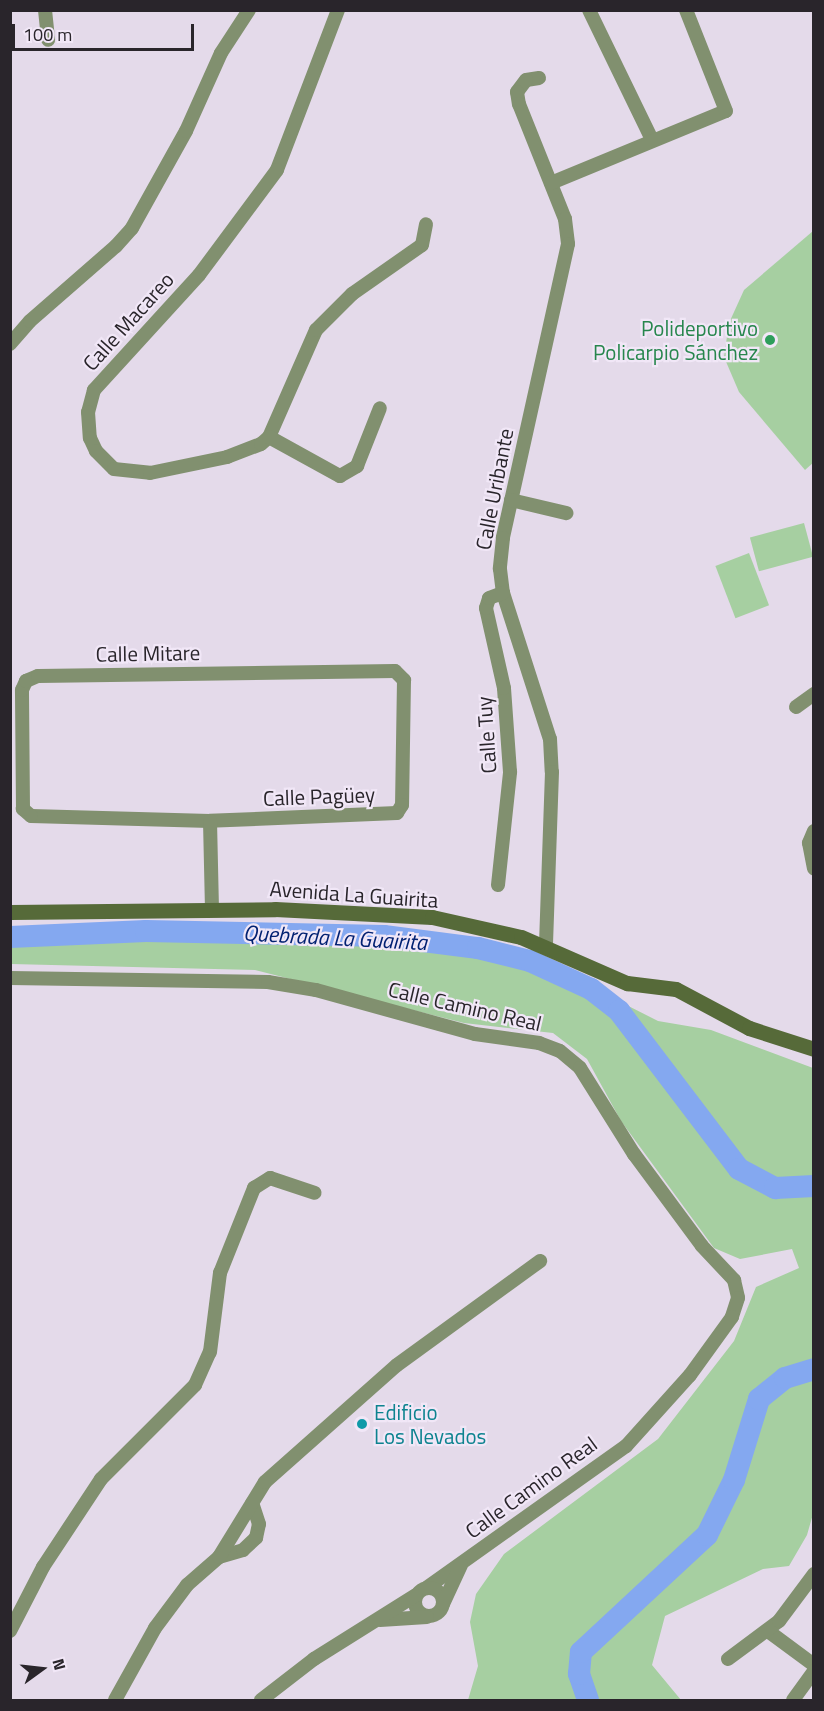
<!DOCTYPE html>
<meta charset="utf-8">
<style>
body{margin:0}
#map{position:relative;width:824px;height:1711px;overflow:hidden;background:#e4daea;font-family:"Titillium Web",sans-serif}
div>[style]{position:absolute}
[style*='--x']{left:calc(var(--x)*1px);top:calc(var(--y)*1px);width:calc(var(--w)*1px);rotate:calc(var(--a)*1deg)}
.green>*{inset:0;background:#a6cfa1;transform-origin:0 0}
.river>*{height:22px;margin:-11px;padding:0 11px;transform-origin:11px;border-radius:11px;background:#84a8f0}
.street>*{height:14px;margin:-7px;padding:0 7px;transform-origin:7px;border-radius:7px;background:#81906f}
.street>.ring{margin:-7px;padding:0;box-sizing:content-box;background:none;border:14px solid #81906f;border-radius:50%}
.secondary>*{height:15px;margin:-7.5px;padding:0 7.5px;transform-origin:7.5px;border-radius:7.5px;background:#566a39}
.dots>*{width:16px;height:16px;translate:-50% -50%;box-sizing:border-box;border:3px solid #f1e7f7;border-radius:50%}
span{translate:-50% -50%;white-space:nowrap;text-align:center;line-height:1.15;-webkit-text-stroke:4.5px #f1e7f7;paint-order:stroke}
.street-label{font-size:21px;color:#29252b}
.leisure-label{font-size:21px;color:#27864d}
.right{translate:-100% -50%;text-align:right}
.culture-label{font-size:21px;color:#0d838f}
.left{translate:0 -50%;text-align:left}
.water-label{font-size:22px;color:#022172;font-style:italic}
.frame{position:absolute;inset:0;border:12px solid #29252b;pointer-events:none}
.north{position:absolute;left:12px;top:1639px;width:60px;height:60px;-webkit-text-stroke:4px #f1e7f7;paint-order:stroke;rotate:75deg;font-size:16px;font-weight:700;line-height:24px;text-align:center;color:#29252b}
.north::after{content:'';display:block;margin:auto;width:21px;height:27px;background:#29252b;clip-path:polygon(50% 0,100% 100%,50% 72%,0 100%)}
.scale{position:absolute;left:12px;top:24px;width:182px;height:27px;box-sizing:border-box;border:3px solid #29252b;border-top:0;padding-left:8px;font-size:18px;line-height:21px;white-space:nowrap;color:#29252b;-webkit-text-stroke:4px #f1e7f7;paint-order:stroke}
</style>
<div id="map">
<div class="green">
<i style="clip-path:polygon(813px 231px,814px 462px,805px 470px,739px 392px,724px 357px,729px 323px,744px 290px)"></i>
<i style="left:804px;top:523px;width:35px;height:56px;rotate:75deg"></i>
<i style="left:749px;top:553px;width:56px;height:36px;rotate:69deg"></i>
<i style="clip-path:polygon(312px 926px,394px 929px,510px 946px,658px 1021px,711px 1030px,813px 1068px,813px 1514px,807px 1535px,789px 1566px,763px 1569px,665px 1616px,652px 1665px,681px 1700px,468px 1700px,478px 1666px,470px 1622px,476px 1594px,504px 1554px,658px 1439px,734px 1341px,756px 1287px,799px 1268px,792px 1249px,740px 1259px,714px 1248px,621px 1121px,587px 1059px,553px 1033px,464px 1023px,255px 970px,11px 964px,11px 929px)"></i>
</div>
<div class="river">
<i style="--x:10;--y:937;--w:136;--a:-2.5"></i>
<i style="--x:146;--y:931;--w:238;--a:1.2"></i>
<i style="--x:384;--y:936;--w:95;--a:7.3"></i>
<i style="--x:478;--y:948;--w:54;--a:14"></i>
<i style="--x:530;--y:961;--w:67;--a:24.7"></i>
<i style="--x:591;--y:989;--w:36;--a:38"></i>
<i style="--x:619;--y:1011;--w:198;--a:52.8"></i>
<i style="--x:739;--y:1169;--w:41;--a:27.8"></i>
<i style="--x:775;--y:1188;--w:39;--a:-3"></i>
<i style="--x:588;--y:1700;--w:28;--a:-109"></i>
<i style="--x:579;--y:1674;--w:22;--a:-85"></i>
<i style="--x:581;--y:1652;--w:172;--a:-42.9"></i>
<i style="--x:707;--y:1535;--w:61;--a:-63.9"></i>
<i style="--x:734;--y:1480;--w:85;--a:-72.8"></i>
<i style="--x:759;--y:1399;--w:33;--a:-39"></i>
<i style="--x:785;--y:1378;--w:30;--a:-17"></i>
</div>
<div class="street">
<i style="--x:45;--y:10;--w:30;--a:84"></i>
<i style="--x:338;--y:10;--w:171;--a:110.9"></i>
<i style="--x:277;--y:170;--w:131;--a:126.6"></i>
<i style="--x:199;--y:275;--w:156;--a:132.4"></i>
<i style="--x:94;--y:390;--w:23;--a:105"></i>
<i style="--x:88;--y:412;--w:26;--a:86"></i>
<i style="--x:90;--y:438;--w:14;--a:65"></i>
<i style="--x:96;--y:451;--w:25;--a:45"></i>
<i style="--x:114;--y:469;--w:36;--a:6"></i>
<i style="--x:150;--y:473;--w:79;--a:-11.7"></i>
<i style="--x:227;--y:457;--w:36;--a:-21"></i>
<i style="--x:261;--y:444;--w:11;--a:-41"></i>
<i style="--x:269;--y:437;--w:117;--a:-66.3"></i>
<i style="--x:316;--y:330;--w:51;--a:-45"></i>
<i style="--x:352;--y:294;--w:85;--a:-35"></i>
<i style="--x:422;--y:245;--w:21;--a:-79"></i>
<i style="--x:589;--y:10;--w:144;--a:64.1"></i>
<i style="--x:539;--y:78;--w:13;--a:171"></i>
<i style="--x:526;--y:80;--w:15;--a:127"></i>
<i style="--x:517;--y:92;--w:12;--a:81"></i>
<i style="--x:519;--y:104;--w:124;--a:68.2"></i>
<i style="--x:565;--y:219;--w:25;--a:83"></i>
<i style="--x:568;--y:244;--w:301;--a:102.5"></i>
<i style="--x:503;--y:538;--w:31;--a:96"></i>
<i style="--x:500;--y:569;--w:24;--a:83"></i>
<i style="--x:503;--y:593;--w:153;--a:72.2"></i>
<i style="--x:550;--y:739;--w:33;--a:87"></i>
<i style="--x:552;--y:772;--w:174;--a:92"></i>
<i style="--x:551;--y:183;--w:189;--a:-22.4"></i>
<i style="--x:726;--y:111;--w:109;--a:-111.6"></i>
<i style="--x:10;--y:344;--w:30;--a:-49"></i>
<i style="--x:30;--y:321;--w:114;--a:-41.1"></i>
<i style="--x:116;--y:246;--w:24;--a:-48"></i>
<i style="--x:132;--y:228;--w:111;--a:-60.9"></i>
<i style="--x:186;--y:131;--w:85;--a:-65.8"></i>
<i style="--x:221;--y:53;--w:51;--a:-56.9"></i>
<i style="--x:269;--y:437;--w:81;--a:28.8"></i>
<i style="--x:340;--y:476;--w:20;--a:-30"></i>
<i style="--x:357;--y:466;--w:62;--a:-68.4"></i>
<i style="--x:511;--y:500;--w:57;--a:13.3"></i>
<i style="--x:395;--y:671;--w:13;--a:45"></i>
<i style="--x:404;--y:680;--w:125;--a:90.9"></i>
<i style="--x:402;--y:805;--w:9;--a:122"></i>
<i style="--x:397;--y:813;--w:187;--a:177.6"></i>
<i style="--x:210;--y:821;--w:179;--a:-178.4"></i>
<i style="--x:31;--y:816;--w:11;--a:-139"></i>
<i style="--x:23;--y:809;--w:119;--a:-90.5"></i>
<i style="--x:22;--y:690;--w:10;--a:-66"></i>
<i style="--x:26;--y:681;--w:13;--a:-23"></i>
<i style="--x:38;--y:676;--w:357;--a:-0.8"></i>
<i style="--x:796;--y:707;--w:22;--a:-36"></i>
<i style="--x:210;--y:821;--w:88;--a:88.7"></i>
<i style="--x:814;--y:831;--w:13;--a:113"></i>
<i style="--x:809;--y:843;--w:26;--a:79"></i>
<i style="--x:498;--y:885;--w:114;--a:-83.9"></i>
<i style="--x:510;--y:772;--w:84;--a:-94.1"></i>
<i style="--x:504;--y:688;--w:82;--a:-102.7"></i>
<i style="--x:486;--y:608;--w:10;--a:-73"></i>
<i style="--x:489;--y:598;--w:15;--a:-20"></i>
<i style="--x:10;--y:978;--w:258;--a:0.9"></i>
<i style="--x:268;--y:982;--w:49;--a:9.5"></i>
<i style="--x:316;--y:990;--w:165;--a:15.5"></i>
<i style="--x:475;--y:1034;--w:65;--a:8"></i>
<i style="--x:539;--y:1043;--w:22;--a:21"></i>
<i style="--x:560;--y:1051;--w:26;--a:40"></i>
<i style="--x:580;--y:1068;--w:102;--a:57.9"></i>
<i style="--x:634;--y:1154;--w:114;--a:53.5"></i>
<i style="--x:702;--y:1246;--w:47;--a:46.7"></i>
<i style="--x:734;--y:1280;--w:18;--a:77"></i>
<i style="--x:738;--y:1298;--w:20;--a:108"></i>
<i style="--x:732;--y:1317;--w:72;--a:125.9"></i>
<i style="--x:690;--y:1375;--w:96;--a:132"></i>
<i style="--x:626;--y:1446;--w:245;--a:144.6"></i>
<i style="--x:219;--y:1557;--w:25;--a:-16"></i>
<i style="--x:243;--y:1550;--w:18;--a:-43"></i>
<i style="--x:256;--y:1538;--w:14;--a:-78"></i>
<i style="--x:259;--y:1524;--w:22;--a:-108"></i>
<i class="ring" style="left:415px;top:1588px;width:14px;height:14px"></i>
<i style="--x:443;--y:1604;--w:43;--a:-65.2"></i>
<i style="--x:380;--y:1620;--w:47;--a:-3.7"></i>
<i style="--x:10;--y:1631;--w:72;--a:-62.7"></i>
<i style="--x:43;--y:1567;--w:105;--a:-56.6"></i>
<i style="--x:101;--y:1479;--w:133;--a:-45"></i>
<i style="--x:195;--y:1385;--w:36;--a:-66"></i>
<i style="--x:210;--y:1352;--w:80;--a:-82.8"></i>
<i style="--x:220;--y:1273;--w:92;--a:-68.2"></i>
<i style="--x:254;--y:1188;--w:19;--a:-32"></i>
<i style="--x:270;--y:1178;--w:47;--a:18.4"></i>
<i style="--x:768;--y:1631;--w:57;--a:36.5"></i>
<i style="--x:728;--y:1659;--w:64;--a:-36.7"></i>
<i style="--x:779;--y:1621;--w:59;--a:-53.3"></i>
<i style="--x:115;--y:1700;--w:82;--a:-60.9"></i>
<i style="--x:155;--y:1628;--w:54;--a:-53.3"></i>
<i style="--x:187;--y:1585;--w:43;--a:-41.2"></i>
<i style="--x:219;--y:1557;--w:88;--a:-58.5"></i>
<i style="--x:265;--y:1482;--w:176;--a:-41.6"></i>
<i style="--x:397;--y:1365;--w:177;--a:-36"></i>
<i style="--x:261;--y:1700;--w:67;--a:-37.7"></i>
<i style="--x:314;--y:1659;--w:120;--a:-32.1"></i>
<i style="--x:793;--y:1700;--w:36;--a:-54"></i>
</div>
<div class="secondary">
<i style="--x:10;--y:912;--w:265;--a:-0.6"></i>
<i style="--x:275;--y:909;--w:157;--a:2.9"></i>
<i style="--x:432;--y:917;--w:91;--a:12.7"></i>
<i style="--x:521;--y:937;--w:116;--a:23.5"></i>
<i style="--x:627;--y:983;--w:49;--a:7"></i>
<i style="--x:676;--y:989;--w:83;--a:28.1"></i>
<i style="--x:749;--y:1028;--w:68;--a:17.9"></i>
</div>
<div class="dots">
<i style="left:770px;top:340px;background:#2e9e5b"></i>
<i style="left:362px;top:1424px;background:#0f9aa8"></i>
</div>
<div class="street-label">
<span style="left:128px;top:321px;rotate:-48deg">Calle Macareo</span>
<span style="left:494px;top:489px;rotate:-79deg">Calle Uribante</span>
<span style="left:148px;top:653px;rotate:-1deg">Calle Mitare</span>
<span style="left:486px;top:735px;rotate:-94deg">Calle Tuy</span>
<span style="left:319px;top:796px;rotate:-2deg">Calle Pagüey</span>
<span style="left:354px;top:894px;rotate:4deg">Avenida La Guairita</span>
<span style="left:465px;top:1006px;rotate:13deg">Calle Camino Real</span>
<span style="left:531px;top:1487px;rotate:-36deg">Calle Camino Real</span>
</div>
<div class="leisure-label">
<span class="right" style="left:758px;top:340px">Polideportivo<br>Policarpio Sánchez</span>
</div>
<div class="culture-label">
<span class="left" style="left:374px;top:1424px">Edificio<br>Los Nevados</span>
</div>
<div class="water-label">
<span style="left:335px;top:938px;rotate:3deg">Quebrada La Guairita</span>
</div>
<div class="frame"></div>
<div class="north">N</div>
<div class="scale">100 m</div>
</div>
